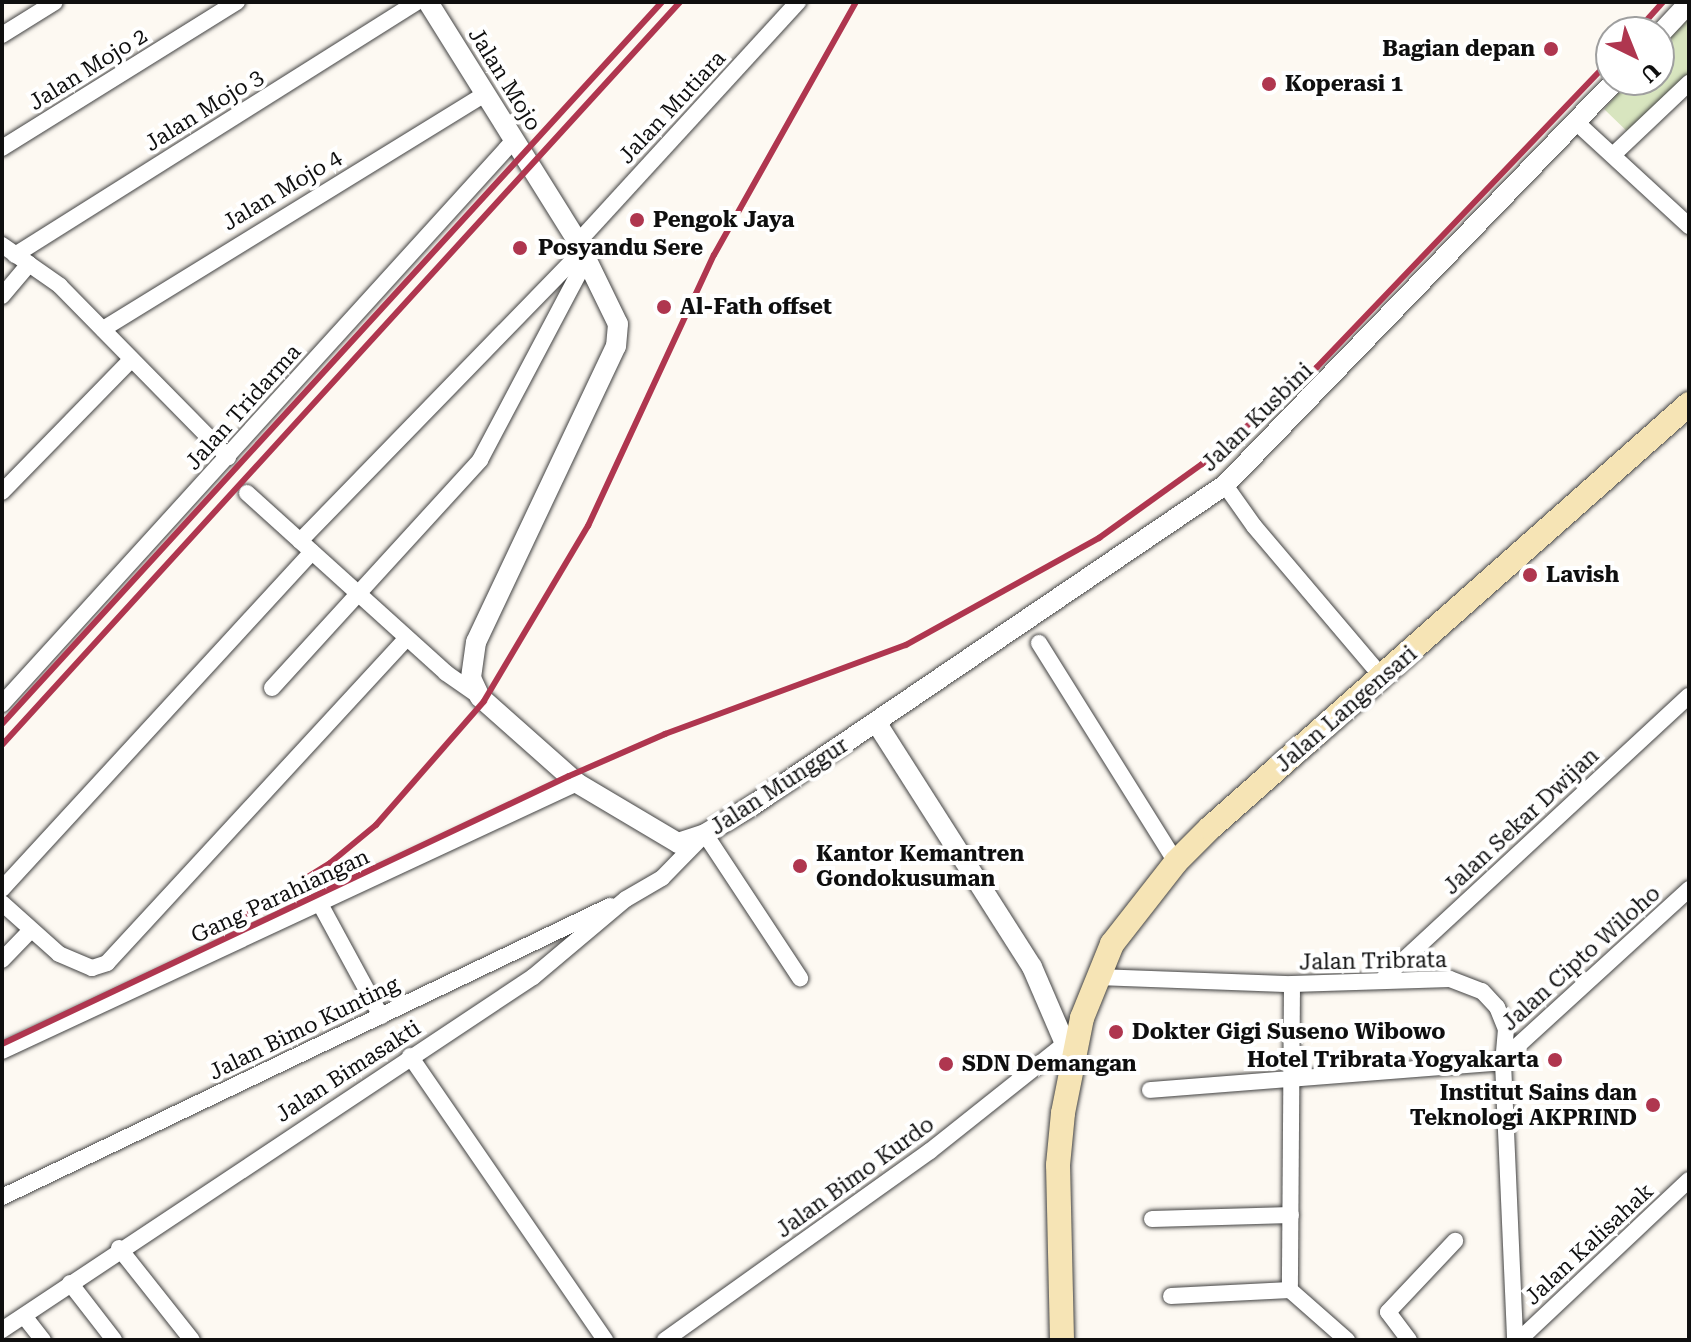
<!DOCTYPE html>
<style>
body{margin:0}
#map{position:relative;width:1691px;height:1342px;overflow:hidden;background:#fdf9f2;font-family:"Roboto Serif",serif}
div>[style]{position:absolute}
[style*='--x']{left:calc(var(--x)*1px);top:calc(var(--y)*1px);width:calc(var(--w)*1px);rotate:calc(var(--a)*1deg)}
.green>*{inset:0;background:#d8e5bf}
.roads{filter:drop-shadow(0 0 2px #424242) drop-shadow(0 0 2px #424242)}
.minor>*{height:16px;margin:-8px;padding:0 8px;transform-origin:8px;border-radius:8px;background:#fff}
.tertiary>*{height:20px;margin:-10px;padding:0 10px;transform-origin:10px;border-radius:10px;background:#fff}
.secondary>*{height:24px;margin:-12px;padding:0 12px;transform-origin:12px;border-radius:12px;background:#f6e4b5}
.rail>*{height:6px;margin:-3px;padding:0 3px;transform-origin:3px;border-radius:3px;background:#af364f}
.dots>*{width:22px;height:22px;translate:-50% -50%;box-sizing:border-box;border:4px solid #fff;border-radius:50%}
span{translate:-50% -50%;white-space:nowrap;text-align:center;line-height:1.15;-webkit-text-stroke:8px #fff;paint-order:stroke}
.poi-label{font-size:22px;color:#0f0f0f;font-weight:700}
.right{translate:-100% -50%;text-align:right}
.left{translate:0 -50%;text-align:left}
.street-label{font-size:22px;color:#0f0f0f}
.frame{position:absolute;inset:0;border:4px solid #0f0f0f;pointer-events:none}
.north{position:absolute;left:1595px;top:16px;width:80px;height:80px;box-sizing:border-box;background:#fff;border:2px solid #9f9f9f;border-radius:50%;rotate:137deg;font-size:22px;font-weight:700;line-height:32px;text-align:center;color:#0f0f0f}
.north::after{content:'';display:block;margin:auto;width:28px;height:36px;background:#af364f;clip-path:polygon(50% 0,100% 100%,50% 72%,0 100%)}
</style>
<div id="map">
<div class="green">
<i style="clip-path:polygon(1689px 16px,1689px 84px,1635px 139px,1604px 109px,1630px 80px,1659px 80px,1659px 48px)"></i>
</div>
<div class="roads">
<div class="minor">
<i style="--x:2;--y:35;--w:62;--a:-31.9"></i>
<i style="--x:1576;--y:122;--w:154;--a:42.6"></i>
<i style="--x:2;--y:148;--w:277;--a:-31.9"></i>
<i style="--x:1613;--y:155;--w:105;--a:-43.5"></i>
<i style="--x:578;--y:242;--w:326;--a:-47.5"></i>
<i style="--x:2;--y:245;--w:33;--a:35"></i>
<i style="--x:29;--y:264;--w:42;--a:130.2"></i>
<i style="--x:15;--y:255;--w:474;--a:-32.2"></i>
<i style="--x:29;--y:264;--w:38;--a:35"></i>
<i style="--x:60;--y:286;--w:240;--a:45.5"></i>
<i style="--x:103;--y:329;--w:450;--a:-31.6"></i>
<i style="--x:1225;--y:485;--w:50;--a:54.7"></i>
<i style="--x:1254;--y:526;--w:198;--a:49.7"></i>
<i style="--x:2;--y:492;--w:185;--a:-45.7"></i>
<i style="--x:247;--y:493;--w:268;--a:42.1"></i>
<i style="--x:446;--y:673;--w:40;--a:34.9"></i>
<i style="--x:300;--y:541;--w:406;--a:-45.8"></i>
<i style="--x:1039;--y:643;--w:258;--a:58"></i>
<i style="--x:272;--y:688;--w:309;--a:-47.6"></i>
<i style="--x:480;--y:460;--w:229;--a:-62.1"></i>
<i style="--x:2;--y:704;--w:763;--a:-47.76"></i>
<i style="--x:2;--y:889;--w:458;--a:-47.4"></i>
<i style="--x:319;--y:902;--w:130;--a:61.5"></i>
<i style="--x:2;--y:903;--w:76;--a:41.8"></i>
<i style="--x:59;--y:954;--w:36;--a:23"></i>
<i style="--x:92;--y:968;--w:16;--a:-18"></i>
<i style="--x:107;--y:963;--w:442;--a:-47.3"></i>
<i style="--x:2;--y:960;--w:39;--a:-46"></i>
<i style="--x:1097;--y:977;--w:195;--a:2.1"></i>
<i style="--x:1292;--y:984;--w:158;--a:-1.8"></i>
<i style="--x:1450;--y:979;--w:34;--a:21"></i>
<i style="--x:1482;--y:991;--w:22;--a:47"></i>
<i style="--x:1497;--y:1007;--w:24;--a:68"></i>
<i style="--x:1506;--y:1029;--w:33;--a:95"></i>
<i style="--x:1503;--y:1062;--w:278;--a:87.5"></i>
<i style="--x:1384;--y:978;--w:415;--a:-42.8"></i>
<i style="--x:1292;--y:984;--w:306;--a:90.4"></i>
<i style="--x:1290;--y:1290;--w:76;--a:41.3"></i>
<i style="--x:2;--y:1051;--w:634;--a:-24.99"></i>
<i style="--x:410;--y:1056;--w:345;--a:55.5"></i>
<i style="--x:1503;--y:1059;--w:252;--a:-42.4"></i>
<i style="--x:1150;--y:1090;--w:354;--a:-4.5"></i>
<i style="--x:2;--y:1197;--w:674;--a:-25.58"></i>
<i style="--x:1152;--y:1219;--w:139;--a:-1.6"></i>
<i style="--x:119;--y:1248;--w:117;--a:51.6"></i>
<i style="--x:70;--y:1283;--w:72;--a:52.3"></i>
<i style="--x:1171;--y:1296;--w:119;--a:-2.9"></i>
<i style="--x:24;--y:1316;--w:31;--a:52"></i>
<i style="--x:2;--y:1330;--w:638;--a:-33.62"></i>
<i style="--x:533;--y:977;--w:121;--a:-40"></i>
<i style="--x:626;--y:899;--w:42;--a:-30.3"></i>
<i style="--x:662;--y:878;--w:62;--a:-45.7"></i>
<i style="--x:705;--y:834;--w:173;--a:56.6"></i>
<i style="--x:665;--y:1340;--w:325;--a:-35.5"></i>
<i style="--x:930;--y:1151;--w:174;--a:-38.5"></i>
<i style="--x:1409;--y:1340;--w:35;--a:-127"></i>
<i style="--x:1388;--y:1312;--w:98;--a:-46.7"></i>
<i style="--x:1519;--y:1340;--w:233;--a:-43.3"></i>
</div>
<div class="tertiary">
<i style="--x:428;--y:2;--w:283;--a:58"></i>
<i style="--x:578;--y:242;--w:91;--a:64"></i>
<i style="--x:618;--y:324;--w:22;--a:95"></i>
<i style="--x:616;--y:346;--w:327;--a:115.3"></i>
<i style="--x:476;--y:642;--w:36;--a:98"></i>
<i style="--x:471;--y:678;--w:21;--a:65"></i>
<i style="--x:480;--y:697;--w:130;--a:41.6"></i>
<i style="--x:577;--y:783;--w:117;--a:30.7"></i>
<i style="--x:678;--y:843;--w:28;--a:-18"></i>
<i style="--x:705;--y:834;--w:56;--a:-31.1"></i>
<i style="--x:753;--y:805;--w:570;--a:-34.14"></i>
<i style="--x:1225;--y:485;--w:563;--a:-46.01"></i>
<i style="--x:1659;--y:35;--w:44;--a:-46.8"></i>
<i style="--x:876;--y:722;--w:290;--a:57.5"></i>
<i style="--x:1032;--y:967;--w:103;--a:66.7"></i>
</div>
<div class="secondary">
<i style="--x:1062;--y:1340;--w:175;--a:-91.3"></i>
<i style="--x:1058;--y:1165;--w:52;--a:-84.5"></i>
<i style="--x:1063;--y:1113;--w:97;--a:-78.7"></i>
<i style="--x:1082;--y:1018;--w:80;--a:-67.9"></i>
<i style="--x:1112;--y:944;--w:104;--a:-52"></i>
<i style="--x:1176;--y:862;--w:48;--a:-45"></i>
<i style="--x:1210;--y:828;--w:640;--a:-41.51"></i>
</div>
</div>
<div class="rail">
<i style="--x:1636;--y:32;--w:40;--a:-48"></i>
<i style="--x:2;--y:724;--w:978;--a:-47.57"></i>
<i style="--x:2;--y:745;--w:1006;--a:-47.62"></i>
<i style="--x:243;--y:917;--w:102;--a:-31.8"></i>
<i style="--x:330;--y:863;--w:60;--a:-39.6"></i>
<i style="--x:376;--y:825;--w:164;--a:-48.9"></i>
<i style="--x:484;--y:701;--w:204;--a:-59.3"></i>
<i style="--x:588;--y:526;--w:299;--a:-65.1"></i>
<i style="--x:714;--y:255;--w:290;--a:-60.7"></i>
<i style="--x:2;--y:1044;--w:627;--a:-25.3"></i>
<i style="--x:569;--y:776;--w:105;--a:-23.6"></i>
<i style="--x:665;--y:734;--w:257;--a:-20.3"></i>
<i style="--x:906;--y:645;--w:221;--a:-29"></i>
<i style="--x:1099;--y:538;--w:127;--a:-35.7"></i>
<i style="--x:1202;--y:464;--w:150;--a:-40.1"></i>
<i style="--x:1317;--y:367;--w:426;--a:-46.3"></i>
</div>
<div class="dots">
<i style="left:1551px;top:49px;background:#af364f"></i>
<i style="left:1269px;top:84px;background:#af364f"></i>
<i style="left:637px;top:220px;background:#af364f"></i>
<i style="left:520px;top:248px;background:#af364f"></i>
<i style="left:664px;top:307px;background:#af364f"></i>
<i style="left:1530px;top:575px;background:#af364f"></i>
<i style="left:800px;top:866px;background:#af364f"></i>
<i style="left:1116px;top:1032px;background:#af364f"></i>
<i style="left:1555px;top:1060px;background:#af364f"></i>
<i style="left:946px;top:1064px;background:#af364f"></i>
<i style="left:1653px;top:1105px;background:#af364f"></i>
</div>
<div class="poi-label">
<span class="right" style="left:1535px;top:49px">Bagian depan</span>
<span class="left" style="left:1285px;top:84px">Koperasi 1</span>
<span class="left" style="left:653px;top:220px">Pengok Jaya</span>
<span class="left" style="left:538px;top:248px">Posyandu Sere</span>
<span class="left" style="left:680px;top:307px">Al-Fath offset</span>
<span class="left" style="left:1546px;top:575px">Lavish</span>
<span class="left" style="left:816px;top:866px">Kantor Kemantren<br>Gondokusuman</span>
<span class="left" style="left:1132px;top:1032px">Dokter Gigi Suseno Wibowo</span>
<span class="right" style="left:1539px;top:1060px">Hotel Tribrata Yogyakarta</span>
<span class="left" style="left:962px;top:1064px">SDN Demangan</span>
<span class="right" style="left:1637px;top:1105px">Institut Sains dan<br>Teknologi AKPRIND</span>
</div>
<div class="street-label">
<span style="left:88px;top:69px;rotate:-32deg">Jalan Mojo 2</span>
<span style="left:505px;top:79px;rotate:58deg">Jalan Mojo</span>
<span style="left:672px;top:107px;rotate:-47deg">Jalan Mutiara</span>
<span style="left:204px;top:110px;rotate:-32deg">Jalan Mojo 3</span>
<span style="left:282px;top:190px;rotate:-31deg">Jalan Mojo 4</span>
<span style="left:243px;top:407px;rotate:-48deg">Jalan Tridarma</span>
<span style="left:1257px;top:417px;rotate:-44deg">Jalan Kusbini</span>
<span style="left:1346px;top:709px;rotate:-41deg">Jalan Langensari</span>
<span style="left:779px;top:786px;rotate:-33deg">Jalan Munggur</span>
<span style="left:1521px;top:821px;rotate:-43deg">Jalan Sekar Dwijan</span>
<span style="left:280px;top:896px;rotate:-25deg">Gang Parahiangan</span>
<span style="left:1581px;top:958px;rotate:-42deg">Jalan Cipto Wiloho</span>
<span style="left:1373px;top:961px;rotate:-1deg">Jalan Tribrata</span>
<span style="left:304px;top:1028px;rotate:-26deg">Jalan Bimo Kunting</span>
<span style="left:348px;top:1071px;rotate:-33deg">Jalan Bimasakti</span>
<span style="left:855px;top:1177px;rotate:-36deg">Jalan Bimo Kurdo</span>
<span style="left:1589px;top:1244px;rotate:-43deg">Jalan Kalisahak</span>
</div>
<div class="frame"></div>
<div class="north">U</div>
</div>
